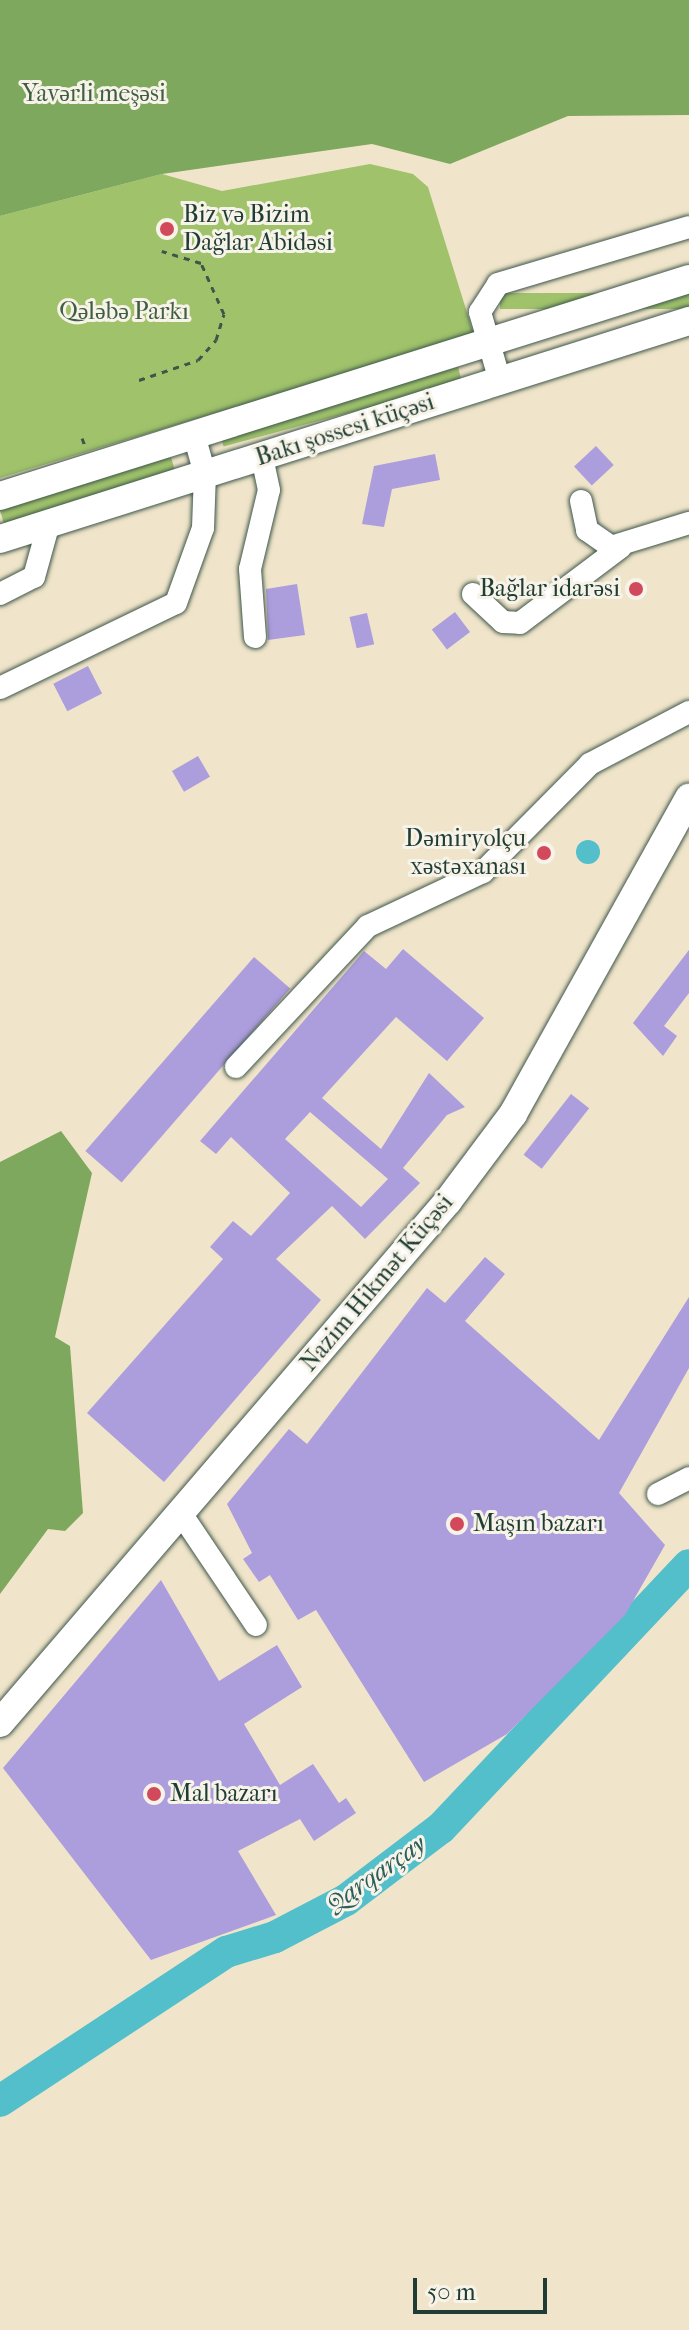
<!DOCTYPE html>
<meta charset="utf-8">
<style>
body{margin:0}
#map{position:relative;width:689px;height:2330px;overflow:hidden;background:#f0e5ca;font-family:"IM FELL French Canon",serif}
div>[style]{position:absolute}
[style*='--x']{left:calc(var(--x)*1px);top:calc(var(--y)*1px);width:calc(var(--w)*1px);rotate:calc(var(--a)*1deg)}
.green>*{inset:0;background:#9fc26b;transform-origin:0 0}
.forest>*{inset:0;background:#7fa85f}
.water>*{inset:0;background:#52bfcb}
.round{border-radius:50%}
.river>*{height:32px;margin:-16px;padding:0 16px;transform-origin:16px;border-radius:16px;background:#52bfcb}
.building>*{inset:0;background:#ac9ddc;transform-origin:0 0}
.path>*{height:3px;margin-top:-1.5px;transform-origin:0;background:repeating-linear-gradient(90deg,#3e564a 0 6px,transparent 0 12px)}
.roads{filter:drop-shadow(0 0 2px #3e564a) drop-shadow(0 0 2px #3e564a)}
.minor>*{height:22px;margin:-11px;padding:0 11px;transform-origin:11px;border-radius:11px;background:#fff}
.major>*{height:28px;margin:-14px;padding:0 14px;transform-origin:14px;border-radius:14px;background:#fff}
.dots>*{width:22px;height:22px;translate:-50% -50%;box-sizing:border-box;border:4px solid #f7f3e8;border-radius:50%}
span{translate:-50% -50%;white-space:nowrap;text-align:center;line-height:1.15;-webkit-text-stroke:6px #f7f3e8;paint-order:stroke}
.park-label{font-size:24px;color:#3f5e42}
.poi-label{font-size:24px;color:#1f3d34}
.left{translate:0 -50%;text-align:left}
.right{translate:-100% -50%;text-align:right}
.street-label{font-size:24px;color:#1f3d34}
.water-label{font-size:26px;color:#2c5e5a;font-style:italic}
.scale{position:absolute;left:413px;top:2278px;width:134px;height:36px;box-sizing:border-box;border:4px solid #1f3d34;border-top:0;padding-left:10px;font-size:24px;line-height:28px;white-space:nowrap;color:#1f3d34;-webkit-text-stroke:6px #f7f3e8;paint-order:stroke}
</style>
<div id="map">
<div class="green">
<i style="clip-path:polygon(370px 164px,413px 174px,428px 187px,474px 335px,0 478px,0 216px,162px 174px,222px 191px)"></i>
<i style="left:689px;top:293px;width:16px;height:189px;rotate:90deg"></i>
<i style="left:458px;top:367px;width:16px;height:247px;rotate:75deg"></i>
<i style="left:171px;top:457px;width:18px;height:179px;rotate:74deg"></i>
</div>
<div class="forest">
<i style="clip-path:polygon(0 0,689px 0,689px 115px,568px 116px,450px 164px,372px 144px,162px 174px,0 216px)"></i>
<i style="clip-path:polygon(61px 1131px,92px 1173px,55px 1337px,70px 1346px,83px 1513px,65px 1531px,48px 1529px,0 1594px,0 1162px)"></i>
</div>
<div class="water">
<i class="round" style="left:576px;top:840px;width:24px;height:24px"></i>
</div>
<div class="river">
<i style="--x:0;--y:2101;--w:271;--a:-33.4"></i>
<i style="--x:226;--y:1952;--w:51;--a:-17"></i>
<i style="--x:275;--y:1937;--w:80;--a:-27.5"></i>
<i style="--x:346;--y:1900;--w:119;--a:-37.2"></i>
<i style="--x:441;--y:1828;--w:361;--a:-46.7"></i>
</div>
<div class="building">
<i style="left:596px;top:446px;width:26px;height:30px;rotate:47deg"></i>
<i style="clip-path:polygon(435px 454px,440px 480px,392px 489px,384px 527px,362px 524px,374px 466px)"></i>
<i style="clip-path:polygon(297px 584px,305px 635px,268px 640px,266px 589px)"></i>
<i style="left:455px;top:612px;width:25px;height:29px;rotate:53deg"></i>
<i style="left:367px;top:613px;width:32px;height:18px;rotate:77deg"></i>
<i style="left:88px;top:666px;width:31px;height:39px;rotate:63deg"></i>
<i style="left:198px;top:756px;width:24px;height:30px;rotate:60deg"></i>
<i style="clip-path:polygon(evenodd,403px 949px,484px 1018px,447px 1061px,396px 1017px,322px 1098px,381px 1149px,429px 1073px,465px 1107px,447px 1115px,403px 1168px,420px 1183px,365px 1239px,332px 1206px,276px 1259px,321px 1300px,164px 1482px,87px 1413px,223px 1259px,210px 1247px,233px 1221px,251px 1236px,290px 1193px,231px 1137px,216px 1154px,200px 1141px,364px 951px,386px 969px,403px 949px,310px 1112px,388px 1179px,361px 1207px,285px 1139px,310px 1112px)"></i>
<i style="clip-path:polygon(689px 950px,689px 993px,664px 1026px,677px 1036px,663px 1056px,633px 1023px)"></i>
<i style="left:254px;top:957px;width:48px;height:257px;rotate:41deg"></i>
<i style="left:571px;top:1094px;width:23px;height:77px;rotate:38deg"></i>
<i style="clip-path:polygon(485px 1257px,505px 1274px,465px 1321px,599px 1440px,689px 1297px,689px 1368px,619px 1493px,665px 1545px,625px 1615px,507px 1734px,424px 1782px,316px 1610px,298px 1620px,270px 1575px,259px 1582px,243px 1559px,252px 1553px,227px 1504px,289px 1429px,307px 1444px,427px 1288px,445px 1303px)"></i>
<i style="clip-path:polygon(161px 1580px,219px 1681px,277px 1645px,302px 1687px,244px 1724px,280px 1785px,313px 1764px,339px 1803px,346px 1798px,356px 1813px,314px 1841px,300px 1819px,238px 1851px,276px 1915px,151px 1960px,3px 1768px)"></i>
</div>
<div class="path">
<i style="--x:139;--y:380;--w:62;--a:-18.7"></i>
<i style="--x:198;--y:360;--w:27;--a:-48"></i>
<i style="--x:216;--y:340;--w:27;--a:-73"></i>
<i style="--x:224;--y:314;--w:56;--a:-114.3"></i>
<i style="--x:201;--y:263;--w:41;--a:-162.9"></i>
<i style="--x:82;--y:438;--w:9;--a:69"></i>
</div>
<div class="roads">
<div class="minor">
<i style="--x:500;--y:381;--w:72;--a:-106.2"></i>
<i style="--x:480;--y:312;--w:33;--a:-57"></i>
<i style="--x:498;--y:284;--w:199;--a:-16.6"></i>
<i style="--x:581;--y:501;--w:30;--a:78"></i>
<i style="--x:587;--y:530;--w:29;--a:35"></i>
<i style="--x:611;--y:547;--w:82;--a:-17.1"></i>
<i style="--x:0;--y:594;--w:38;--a:-27"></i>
<i style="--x:34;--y:577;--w:56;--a:-74.5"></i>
<i style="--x:473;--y:594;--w:41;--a:43"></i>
<i style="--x:503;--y:622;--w:17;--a:3"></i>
<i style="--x:520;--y:623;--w:126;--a:-37"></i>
<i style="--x:255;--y:637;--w:68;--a:-94.2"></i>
<i style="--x:250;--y:569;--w:81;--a:-76.5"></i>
<i style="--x:269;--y:490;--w:35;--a:-102"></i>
<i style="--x:0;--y:688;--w:195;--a:-25.8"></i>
<i style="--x:176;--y:603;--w:80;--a:-70.2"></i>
<i style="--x:203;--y:528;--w:54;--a:-87.9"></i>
<i style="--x:205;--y:474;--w:41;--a:-105.8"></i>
<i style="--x:236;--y:1067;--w:193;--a:-46.9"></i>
<i style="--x:368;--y:926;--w:127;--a:-25.2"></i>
<i style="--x:483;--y:872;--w:152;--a:-45.3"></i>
<i style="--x:590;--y:764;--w:112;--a:-27.7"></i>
<i style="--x:658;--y:1494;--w:35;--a:-27"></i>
<i style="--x:180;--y:1512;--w:136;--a:56.1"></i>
</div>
<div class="major">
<i style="--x:0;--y:496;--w:722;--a:-17.48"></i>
<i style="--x:0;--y:539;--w:723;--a:-17.56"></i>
<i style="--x:0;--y:1723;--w:688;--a:-49.36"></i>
<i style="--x:448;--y:1201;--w:109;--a:-53.2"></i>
<i style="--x:513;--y:1114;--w:362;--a:-60.9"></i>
</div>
</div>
<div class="dots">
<i style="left:167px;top:229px;background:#d1495b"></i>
<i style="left:636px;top:589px;background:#d1495b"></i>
<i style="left:544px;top:853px;background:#d1495b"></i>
<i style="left:457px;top:1524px;background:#d1495b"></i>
<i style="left:154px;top:1794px;background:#d1495b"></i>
</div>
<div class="park-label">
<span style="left:94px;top:94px">Yavərli meşəsi</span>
<span style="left:124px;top:312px">Qələbə Parkı</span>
</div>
<div class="poi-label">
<span class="left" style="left:183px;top:229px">Biz və Bizim<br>Dağlar Abidəsi</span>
<span class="right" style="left:620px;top:589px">Bağlar idarəsi</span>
<span class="right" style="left:526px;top:853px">Dəmiryolçu<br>xəstəxanası</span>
<span class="left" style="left:473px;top:1524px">Maşın bazarı</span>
<span class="left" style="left:170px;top:1794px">Mal bazarı</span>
</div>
<div class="street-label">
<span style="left:345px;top:430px;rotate:-18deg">Bakı şossesi küçəsi</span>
<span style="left:377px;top:1283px;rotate:-50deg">Nazim Hikmət Küçəsi</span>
</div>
<div class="water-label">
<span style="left:376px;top:1874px;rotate:-35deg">Qarqarçay</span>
</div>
<div class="scale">50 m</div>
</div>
